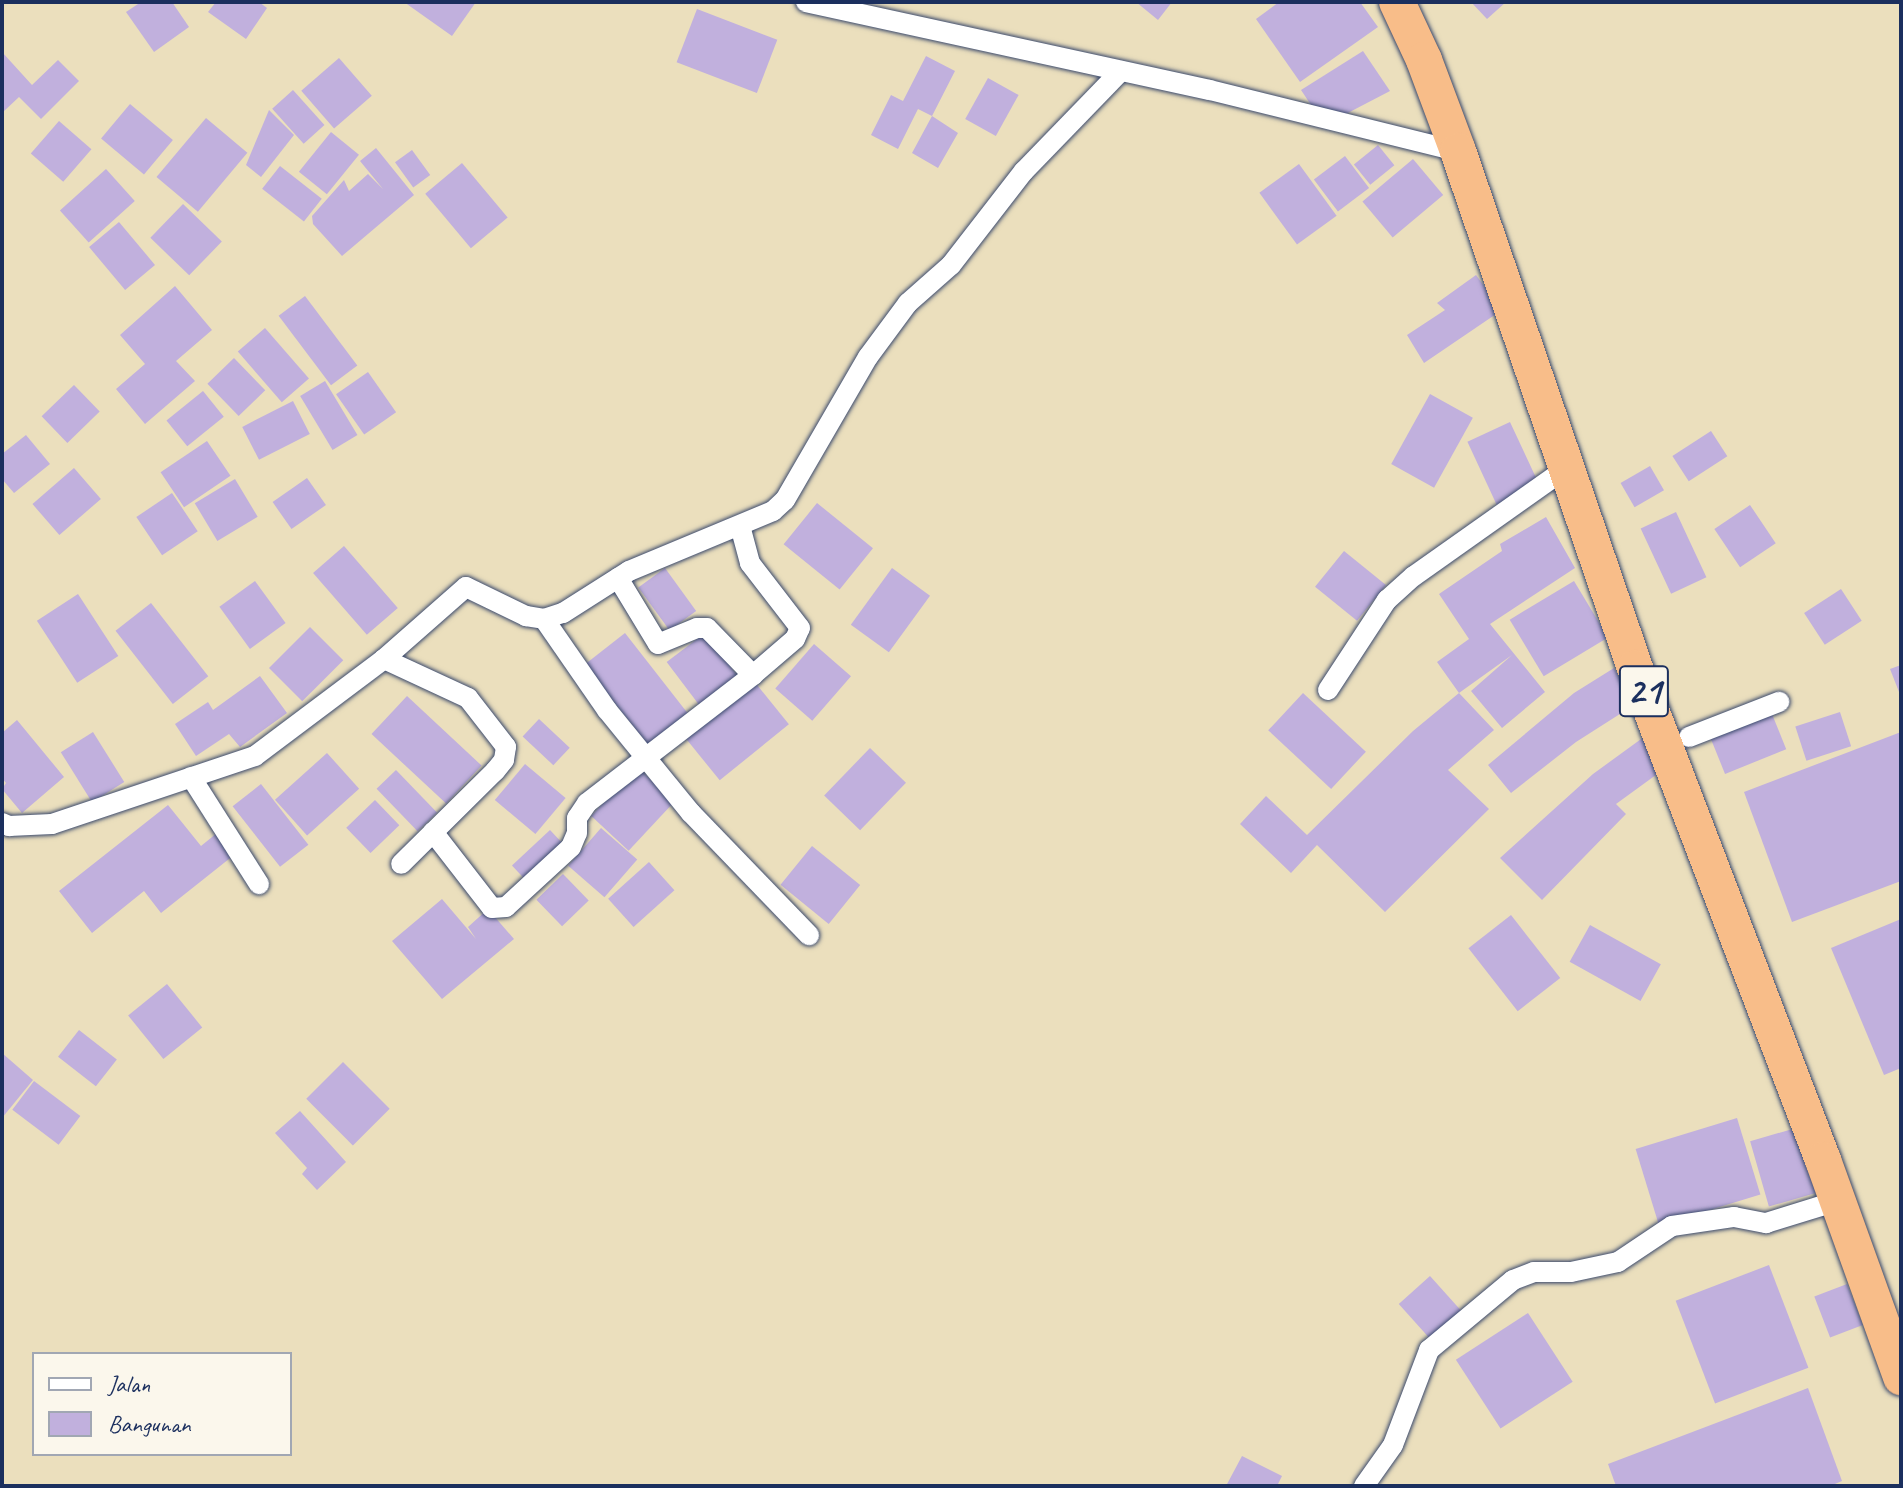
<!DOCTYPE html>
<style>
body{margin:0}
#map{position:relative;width:1903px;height:1488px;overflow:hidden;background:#ebdfbd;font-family:Caveat,sans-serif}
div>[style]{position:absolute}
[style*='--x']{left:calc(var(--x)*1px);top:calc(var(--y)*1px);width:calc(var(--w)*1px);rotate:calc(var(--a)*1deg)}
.building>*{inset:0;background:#c1b0dd;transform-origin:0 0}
.roads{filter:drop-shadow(0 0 2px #3a496c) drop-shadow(0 0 2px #3a496c)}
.street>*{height:20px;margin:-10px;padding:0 10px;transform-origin:10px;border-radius:10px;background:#fff}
.highway>*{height:36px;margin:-18px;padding:0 18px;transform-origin:18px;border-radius:18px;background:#f8bd89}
span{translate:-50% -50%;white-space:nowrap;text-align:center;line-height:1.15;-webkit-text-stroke:7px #fbf7ec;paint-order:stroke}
.shield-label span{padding:2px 6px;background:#fbf7ec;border:2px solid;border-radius:6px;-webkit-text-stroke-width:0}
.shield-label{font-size:38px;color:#1b2f5e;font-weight:700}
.frame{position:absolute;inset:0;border:4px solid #1b2f5e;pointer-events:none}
.legend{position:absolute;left:32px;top:1352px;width:260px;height:104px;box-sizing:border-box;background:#fbf7ec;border:2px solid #a1a7b3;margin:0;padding:10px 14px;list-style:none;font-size:24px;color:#1b2f5e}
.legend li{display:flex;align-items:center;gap:16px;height:40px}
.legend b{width:40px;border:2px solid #a1a7b3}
</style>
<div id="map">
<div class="building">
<i style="clip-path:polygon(141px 2px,172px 2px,189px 27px,154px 52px,126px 12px)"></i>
<i style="clip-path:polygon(216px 2px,259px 2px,267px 8px,246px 39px,208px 12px)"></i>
<i style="clip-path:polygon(404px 2px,476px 2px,452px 36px)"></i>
<i style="clip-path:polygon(1136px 2px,1172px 2px,1158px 20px)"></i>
<i style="clip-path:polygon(1279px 2px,1360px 2px,1378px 27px,1300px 82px,1256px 19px)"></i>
<i style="clip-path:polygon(1471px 2px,1506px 2px,1487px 19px)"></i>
<i style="left:697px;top:9px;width:86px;height:57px;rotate:21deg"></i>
<i style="clip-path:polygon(1363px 51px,1390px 91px,1342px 116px,1311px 105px,1301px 90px)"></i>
<i style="clip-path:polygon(2px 52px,32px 85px,58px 60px,79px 81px,41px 119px,19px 97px,2px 113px)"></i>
<i style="clip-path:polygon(926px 56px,955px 71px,932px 116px,958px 133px,938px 168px,912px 153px,932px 116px,918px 109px,898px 149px,871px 135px,891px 95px,903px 101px)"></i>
<i style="left:339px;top:58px;width:50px;height:50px;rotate:49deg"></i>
<i style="left:988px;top:78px;width:35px;height:47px;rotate:29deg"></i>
<i style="left:293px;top:90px;width:47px;height:28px;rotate:48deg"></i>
<i style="left:130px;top:104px;width:56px;height:45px;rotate:40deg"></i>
<i style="clip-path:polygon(269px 110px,294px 135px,261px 177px,246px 165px)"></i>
<i style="left:206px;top:118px;width:54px;height:77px;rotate:40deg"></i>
<i style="left:59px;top:121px;width:43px;height:43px;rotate:41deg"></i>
<i style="left:331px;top:132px;width:36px;height:51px;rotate:39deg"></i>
<i style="left:1378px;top:145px;width:26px;height:31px;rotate:51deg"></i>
<i style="clip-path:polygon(376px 148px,414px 195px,342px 256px,313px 224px,312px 216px,344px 180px,349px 191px,368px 174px,383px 189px,360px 161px)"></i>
<i style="left:412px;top:150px;width:31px;height:21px;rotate:54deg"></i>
<i style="left:1345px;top:156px;width:40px;height:39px;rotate:53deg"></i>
<i style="left:1413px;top:159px;width:47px;height:66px;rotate:50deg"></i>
<i style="left:462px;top:163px;width:71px;height:48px;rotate:50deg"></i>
<i style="left:1299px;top:164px;width:64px;height:49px;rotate:54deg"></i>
<i style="left:280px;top:166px;width:53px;height:29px;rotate:38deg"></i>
<i style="left:106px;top:169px;width:43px;height:62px;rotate:48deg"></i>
<i style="left:183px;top:204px;width:54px;height:47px;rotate:44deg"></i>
<i style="left:119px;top:222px;width:56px;height:39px;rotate:50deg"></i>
<i style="clip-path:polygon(1476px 275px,1502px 310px,1424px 363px,1407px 335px,1445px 310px,1437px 303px)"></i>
<i style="clip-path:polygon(175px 286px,212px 330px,176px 361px,195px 381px,145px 424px,116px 389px,145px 364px,120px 335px)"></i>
<i style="left:305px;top:296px;width:87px;height:33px;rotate:53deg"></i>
<i style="left:265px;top:328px;width:67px;height:36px;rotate:49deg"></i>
<i style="left:234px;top:358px;width:45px;height:37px;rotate:46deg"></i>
<i style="left:368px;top:372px;width:49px;height:39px;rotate:55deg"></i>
<i style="left:325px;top:381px;width:63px;height:29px;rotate:59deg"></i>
<i style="left:74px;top:385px;width:37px;height:45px;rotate:46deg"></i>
<i style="left:203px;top:391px;width:33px;height:47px;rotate:51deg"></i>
<i style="left:1430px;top:394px;width:49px;height:80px;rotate:29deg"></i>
<i style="left:293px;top:401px;width:37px;height:57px;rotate:63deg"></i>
<i style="left:1510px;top:422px;width:69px;height:47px;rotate:65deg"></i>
<i style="left:1711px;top:431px;width:30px;height:46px;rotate:57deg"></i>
<i style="clip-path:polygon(26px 435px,50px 464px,14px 493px,2px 479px,2px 454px)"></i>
<i style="left:207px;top:441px;width:42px;height:56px;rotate:56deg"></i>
<i style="left:1650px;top:466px;width:28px;height:34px;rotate:60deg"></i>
<i style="left:74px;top:468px;width:41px;height:55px;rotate:49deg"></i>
<i style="left:307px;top:478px;width:33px;height:42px;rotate:55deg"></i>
<i style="left:235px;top:479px;width:44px;height:47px;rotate:59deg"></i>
<i style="left:172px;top:493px;width:46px;height:43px;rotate:56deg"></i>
<i style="left:817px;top:503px;width:72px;height:53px;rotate:39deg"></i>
<i style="left:1750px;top:505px;width:46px;height:43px;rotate:56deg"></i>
<i style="left:1676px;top:512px;width:72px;height:39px;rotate:65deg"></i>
<i style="clip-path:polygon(1546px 517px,1575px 568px,1490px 624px,1545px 692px,1502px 728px,1471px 691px,1512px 655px,1459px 693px,1437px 662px,1469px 639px,1439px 594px,1502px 551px,1500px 544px)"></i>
<i style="left:344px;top:546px;width:82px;height:41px;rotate:49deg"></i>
<i style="left:1344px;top:551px;width:54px;height:46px;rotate:39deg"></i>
<i style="left:665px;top:568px;width:53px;height:33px;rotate:54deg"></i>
<i style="left:892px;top:568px;width:47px;height:70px;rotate:36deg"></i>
<i style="left:255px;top:581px;width:52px;height:44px;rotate:54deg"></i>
<i style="left:1574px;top:581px;width:66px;height:75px;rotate:59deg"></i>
<i style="left:1841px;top:589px;width:38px;height:44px;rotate:57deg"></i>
<i style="left:78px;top:594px;width:74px;height:49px;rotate:57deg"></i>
<i style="left:151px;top:603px;width:93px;height:45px;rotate:52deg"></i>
<i style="left:310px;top:627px;width:47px;height:58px;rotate:45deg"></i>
<i style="left:625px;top:633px;width:105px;height:51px;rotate:52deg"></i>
<i style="left:705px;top:633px;width:54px;height:48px;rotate:53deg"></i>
<i style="left:814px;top:644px;width:49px;height:59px;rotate:41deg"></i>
<i style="clip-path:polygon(1901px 665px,1901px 697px,1890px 669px)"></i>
<i style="clip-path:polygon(1614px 668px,1634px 705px,1576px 742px,1511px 793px,1488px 765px,1574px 693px)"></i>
<i style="clip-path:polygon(260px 676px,287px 713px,240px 747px,229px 734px,196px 756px,175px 724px,208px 702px,213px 710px)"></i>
<i style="left:753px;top:680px;width:57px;height:89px;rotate:51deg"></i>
<i style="left:1303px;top:693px;width:86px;height:51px;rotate:43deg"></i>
<i style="clip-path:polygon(1459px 693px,1494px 730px,1448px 770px,1489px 809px,1385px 912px,1317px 845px,1291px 873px,1240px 824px,1266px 796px,1307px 835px,1413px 731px)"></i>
<i style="left:407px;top:696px;width:102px;height:52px;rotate:43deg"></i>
<i style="left:1840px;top:712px;width:36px;height:47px;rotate:72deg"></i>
<i style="left:1772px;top:714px;width:38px;height:66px;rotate:68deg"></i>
<i style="left:539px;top:719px;width:42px;height:24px;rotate:43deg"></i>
<i style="clip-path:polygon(17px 720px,64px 777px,22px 813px,2px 789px,6px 783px,2px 778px,2px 733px)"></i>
<i style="left:93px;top:732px;width:59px;height:38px;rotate:58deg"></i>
<i style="clip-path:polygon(1901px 732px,1901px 881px,1792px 922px,1744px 792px)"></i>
<i style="clip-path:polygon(1648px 734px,1671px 764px,1616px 804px,1626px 814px,1542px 900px,1500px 858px,1593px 774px)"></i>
<i style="left:870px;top:748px;width:50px;height:66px;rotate:44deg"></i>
<i style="left:327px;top:753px;width:48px;height:70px;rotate:48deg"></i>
<i style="left:525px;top:764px;width:53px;height:47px;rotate:40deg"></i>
<i style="left:637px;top:767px;width:51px;height:67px;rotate:43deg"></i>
<i style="left:396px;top:770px;width:59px;height:27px;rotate:46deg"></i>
<i style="left:261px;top:784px;width:77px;height:36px;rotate:52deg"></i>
<i style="left:375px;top:800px;width:35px;height:40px;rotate:46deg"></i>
<i style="clip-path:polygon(168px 805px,201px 846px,217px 833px,234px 855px,161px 913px,144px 891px,92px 933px,59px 891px)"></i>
<i style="left:601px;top:828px;width:48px;height:50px;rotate:41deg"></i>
<i style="left:550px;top:830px;width:22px;height:52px;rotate:47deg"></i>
<i style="left:812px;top:846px;width:62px;height:50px;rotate:39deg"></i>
<i style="left:649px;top:862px;width:38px;height:55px;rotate:48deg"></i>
<i style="left:563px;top:874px;width:37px;height:37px;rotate:46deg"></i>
<i style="clip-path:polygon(442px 899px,476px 939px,468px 927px,488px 909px,514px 939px,442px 999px,392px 941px)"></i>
<i style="left:1511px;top:915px;width:80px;height:54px;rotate:52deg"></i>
<i style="clip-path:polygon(1901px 919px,1901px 1068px,1884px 1075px,1831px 948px)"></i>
<i style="left:1590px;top:925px;width:81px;height:42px;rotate:29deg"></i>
<i style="left:167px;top:984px;width:56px;height:50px;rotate:51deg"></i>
<i style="left:79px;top:1030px;width:48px;height:34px;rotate:38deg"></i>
<i style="clip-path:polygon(2px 1053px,33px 1080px,2px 1118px)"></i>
<i style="left:343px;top:1062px;width:66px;height:52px;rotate:45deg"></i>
<i style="left:34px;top:1081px;width:58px;height:36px;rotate:37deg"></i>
<i style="clip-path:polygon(300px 1111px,346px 1162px,317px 1190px,302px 1174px,307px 1168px,275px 1133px)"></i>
<i style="left:1737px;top:1118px;width:80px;height:106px;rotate:73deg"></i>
<i style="left:1803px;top:1126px;width:68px;height:55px;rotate:74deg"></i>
<i style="left:1769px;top:1265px;width:110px;height:100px;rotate:69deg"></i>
<i style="left:1430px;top:1276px;width:54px;height:42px;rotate:48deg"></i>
<i style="left:1847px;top:1284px;width:44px;height:35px;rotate:69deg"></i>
<i style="left:1528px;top:1313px;width:82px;height:86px;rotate:57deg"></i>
<i style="clip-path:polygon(1808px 1388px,1842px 1481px,1830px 1486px,1616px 1486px,1608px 1464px)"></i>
<i style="clip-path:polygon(1242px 1456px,1282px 1476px,1277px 1486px,1226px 1486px)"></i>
</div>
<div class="roads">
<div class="street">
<i style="--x:806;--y:2;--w:413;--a:12.3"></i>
<i style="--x:1210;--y:90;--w:259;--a:13.9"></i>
<i style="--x:618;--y:578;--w:77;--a:58.8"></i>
<i style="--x:658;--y:644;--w:42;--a:-22.3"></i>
<i style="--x:697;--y:628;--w:10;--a:0"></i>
<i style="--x:707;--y:628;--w:66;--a:45.6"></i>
<i style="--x:753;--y:675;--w:55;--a:-40.6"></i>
<i style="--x:795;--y:639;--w:12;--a:-66"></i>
<i style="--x:800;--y:628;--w:82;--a:-127.6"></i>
<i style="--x:750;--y:563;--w:39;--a:-105"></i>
<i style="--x:544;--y:619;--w:111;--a:55.3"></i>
<i style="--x:607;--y:710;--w:133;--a:50.8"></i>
<i style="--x:691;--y:813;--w:170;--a:46"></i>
<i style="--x:384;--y:659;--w:93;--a:24.9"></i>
<i style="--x:468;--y:698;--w:62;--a:52.2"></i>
<i style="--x:506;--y:747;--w:13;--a:99"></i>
<i style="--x:504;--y:760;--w:14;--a:129"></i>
<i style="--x:495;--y:771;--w:132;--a:135.3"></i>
<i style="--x:1328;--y:690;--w:108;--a:-56.8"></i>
<i style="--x:1387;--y:600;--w:36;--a:-42"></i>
<i style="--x:1414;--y:576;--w:185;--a:-35.3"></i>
<i style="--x:1689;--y:737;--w:97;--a:-21.3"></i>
<i style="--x:191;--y:777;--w:127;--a:57.6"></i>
<i style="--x:2;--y:823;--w:8;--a:23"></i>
<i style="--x:9;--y:826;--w:43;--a:-2.7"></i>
<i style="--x:52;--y:824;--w:214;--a:-18.5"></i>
<i style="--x:255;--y:756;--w:161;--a:-36.9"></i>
<i style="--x:384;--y:659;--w:109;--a:-41.3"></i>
<i style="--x:466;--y:587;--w:67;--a:25.8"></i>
<i style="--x:526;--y:616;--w:18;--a:9"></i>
<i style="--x:544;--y:619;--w:20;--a:-18"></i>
<i style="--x:563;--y:613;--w:78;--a:-32.5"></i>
<i style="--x:629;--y:571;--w:156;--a:-22.6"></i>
<i style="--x:773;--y:511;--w:16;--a:-43"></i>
<i style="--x:785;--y:500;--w:165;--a:-59.9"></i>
<i style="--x:868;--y:357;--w:67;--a:-53.5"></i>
<i style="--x:908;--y:303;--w:57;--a:-41.5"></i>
<i style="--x:951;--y:265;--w:119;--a:-52.2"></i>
<i style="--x:1024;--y:171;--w:139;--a:-45.9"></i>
<i style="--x:433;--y:832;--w:96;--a:52.2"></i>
<i style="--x:492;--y:908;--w:14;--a:-4"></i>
<i style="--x:506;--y:907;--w:88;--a:-42.7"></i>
<i style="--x:571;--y:847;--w:15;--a:-67"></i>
<i style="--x:577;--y:833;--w:15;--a:-90"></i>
<i style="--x:577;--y:818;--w:18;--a:-56"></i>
<i style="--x:587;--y:803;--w:210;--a:-37.6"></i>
<i style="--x:1364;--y:1486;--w:50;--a:-54.7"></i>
<i style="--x:1393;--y:1445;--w:102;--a:-69.2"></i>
<i style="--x:1429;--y:1350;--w:109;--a:-39.8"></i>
<i style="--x:1513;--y:1280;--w:22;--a:-21"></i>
<i style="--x:1534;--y:1272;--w:37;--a:0"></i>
<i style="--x:1571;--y:1272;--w:48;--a:-12"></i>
<i style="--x:1618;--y:1262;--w:65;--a:-33.7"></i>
<i style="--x:1672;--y:1226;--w:63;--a:-8.3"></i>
<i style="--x:1734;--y:1217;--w:33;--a:11"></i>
<i style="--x:1766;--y:1223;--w:74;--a:-17.2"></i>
</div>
<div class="highway">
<i style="--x:1397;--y:2;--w:64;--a:65"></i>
<i style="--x:1424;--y:60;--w:97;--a:69.5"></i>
<i style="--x:1458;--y:151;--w:546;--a:71.1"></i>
<i style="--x:1635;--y:668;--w:527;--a:69.09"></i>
<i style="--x:1823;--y:1160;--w:231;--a:70.2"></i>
</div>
</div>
<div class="shield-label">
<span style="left:1644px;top:691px">21</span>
</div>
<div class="frame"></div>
<ul class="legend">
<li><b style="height:10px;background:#fff"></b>Jalan</li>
<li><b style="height:22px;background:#c1b0dd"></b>Bangunan</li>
</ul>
</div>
